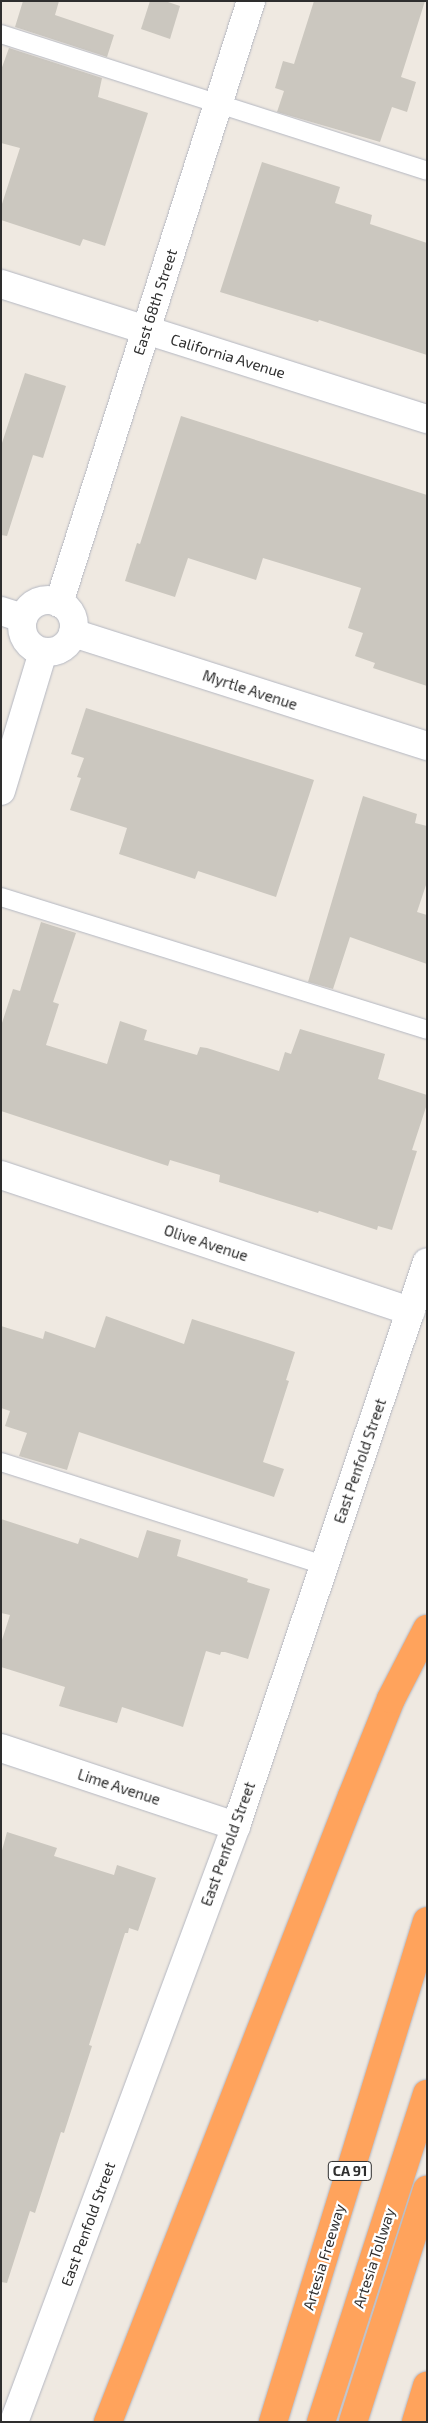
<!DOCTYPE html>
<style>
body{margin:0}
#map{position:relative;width:428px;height:2423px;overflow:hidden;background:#efe9e1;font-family:"Exo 2",sans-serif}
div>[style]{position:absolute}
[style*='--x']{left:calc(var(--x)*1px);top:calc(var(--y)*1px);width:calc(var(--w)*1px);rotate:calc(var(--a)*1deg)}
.building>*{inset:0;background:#cbc7bf}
.roads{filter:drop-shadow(0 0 1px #b4b7c1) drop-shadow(0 0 1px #b4b7c1)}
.service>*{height:18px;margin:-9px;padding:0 9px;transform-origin:9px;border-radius:9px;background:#fff}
.minor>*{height:28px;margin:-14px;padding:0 14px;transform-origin:14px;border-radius:14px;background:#fff}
.tertiary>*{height:28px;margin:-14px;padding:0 14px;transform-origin:14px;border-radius:14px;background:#fff}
.tertiary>.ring{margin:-14px;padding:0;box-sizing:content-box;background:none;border:28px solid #fff;border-radius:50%}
.motorway>*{height:28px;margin:-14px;padding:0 14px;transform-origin:14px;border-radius:14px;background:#ffa35c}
span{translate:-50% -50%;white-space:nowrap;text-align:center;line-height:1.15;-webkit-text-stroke:4.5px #fff;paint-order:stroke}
.shield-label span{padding:1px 4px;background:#fff;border:1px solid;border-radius:4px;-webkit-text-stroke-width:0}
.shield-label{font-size:14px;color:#2e2e2e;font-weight:700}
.street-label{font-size:15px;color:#2e2e2e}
.frame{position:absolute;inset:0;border:2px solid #2e2e2e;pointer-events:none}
</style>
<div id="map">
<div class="building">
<i style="clip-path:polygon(23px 1px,59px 1px,55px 15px,114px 35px,107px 57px,15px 27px)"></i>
<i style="clip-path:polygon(150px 1px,165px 1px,180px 6px,170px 39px,141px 29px)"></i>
<i style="clip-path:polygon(314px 1px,425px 1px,401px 77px,416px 82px,407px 112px,392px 107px,380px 142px,277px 112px,284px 91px,275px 88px,283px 61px,294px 64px)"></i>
<i style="clip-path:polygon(9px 48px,102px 78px,98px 97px,148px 113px,105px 246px,83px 239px,80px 246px,1px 220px,1px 207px,20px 148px,1px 143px,1px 70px)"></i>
<i style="clip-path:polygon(262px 162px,340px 187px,335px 203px,372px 215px,370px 224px,427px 243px,427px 355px,319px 320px,318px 322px,220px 292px)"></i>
<i style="clip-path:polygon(25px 373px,66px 386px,43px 458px,33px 455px,7px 536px,1px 535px,1px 446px)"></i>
<i style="clip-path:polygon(181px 416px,427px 495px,427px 686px,373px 668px,375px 663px,355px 656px,363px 633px,348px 628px,361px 588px,263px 558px,256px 580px,188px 558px,175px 597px,125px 581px,137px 543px,140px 544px)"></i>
<i style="clip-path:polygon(86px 708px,314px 780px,276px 897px,198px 871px,195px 879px,119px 854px,127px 828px,70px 810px,81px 778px,77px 777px,84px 758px,71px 754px)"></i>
<i style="clip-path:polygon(363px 796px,417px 814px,415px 823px,427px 826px,427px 882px,417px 912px,427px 915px,427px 964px,350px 937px,333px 989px,308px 982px)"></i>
<i style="clip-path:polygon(41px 922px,76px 933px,53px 1002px,59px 1004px,46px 1045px,107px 1064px,120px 1021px,147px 1030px,144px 1040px,197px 1055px,200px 1047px,207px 1048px,279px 1071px,285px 1052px,291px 1054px,300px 1029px,385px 1054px,378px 1079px,427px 1095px,427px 1104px,412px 1150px,417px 1151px,392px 1230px,378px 1226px,377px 1230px,319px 1211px,318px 1213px,219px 1182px,220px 1175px,170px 1160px,168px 1166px,1px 1111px,1px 1026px,13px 989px,20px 991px)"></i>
<i style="clip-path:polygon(106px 1316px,184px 1344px,192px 1319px,295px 1352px,286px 1380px,289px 1381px,263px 1462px,284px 1469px,274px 1497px,79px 1432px,67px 1470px,19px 1456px,27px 1433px,5px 1426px,10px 1411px,1px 1408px,1px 1326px,43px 1339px,45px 1331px,95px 1348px)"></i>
<i style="clip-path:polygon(1px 1519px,78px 1544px,80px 1538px,138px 1558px,147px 1530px,181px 1540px,177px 1556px,248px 1579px,247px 1582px,270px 1589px,248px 1659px,225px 1652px,221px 1652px,220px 1655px,206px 1651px,183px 1727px,122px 1707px,117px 1723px,59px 1706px,65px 1687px,1px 1667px,1px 1643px,10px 1615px,1px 1613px)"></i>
<i style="clip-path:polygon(7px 1832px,57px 1848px,54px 1856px,114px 1875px,117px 1865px,156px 1878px,138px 1931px,129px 1928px,128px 1933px,125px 1933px,89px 2045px,92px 2046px,64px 2133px,61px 2132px,35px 2213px,30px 2211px,7px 2283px,1px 2282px,1px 1854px)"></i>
</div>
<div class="roads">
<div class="service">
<i style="--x:1;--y:34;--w:447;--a:17.8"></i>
<i style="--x:1;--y:897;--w:446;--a:17.3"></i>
<i style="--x:1;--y:1462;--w:339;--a:17.7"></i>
</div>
<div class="minor">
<i style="--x:1;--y:284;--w:447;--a:17.6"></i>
<i style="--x:1;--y:611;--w:23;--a:18"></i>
<i style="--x:73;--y:633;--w:372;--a:17.7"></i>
<i style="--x:1;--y:1175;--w:432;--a:18.4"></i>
<i style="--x:1;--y:1748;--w:248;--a:18.4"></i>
<i style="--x:14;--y:2422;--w:636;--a:-69.57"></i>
<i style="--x:236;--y:1826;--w:595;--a:-71.29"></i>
</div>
<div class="tertiary">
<i class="ring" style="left:22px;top:600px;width:24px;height:24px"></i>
<i style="--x:59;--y:603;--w:632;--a:-72.31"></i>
<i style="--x:1;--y:791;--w:145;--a:-73.2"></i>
</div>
<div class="motorway">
<i style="--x:108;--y:2422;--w:672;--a:-68.71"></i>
<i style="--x:352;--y:1796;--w:105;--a:-68.1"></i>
<i style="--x:391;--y:1699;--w:79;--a:-62.8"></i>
<i style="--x:273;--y:2422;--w:524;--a:-72.91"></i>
<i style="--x:321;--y:2422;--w:345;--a:-72.1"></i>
<i style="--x:353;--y:2422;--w:244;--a:-72.3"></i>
<i style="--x:416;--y:2422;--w:38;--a:-73"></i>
</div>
</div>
<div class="shield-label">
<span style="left:350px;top:2171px">CA 91</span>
</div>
<div class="street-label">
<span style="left:155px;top:302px;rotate:-72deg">East 68th Street</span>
<span style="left:228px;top:356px;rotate:17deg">California Avenue</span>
<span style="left:250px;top:690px;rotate:18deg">Myrtle Avenue</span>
<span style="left:206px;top:1243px;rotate:18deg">Olive Avenue</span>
<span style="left:360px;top:1461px;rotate:-71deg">East Penfold Street</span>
<span style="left:119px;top:1787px;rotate:18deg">Lime Avenue</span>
<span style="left:228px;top:1844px;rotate:-70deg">East Penfold Street</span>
<span style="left:88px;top:2224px;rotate:-70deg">East Penfold Street</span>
<span style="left:324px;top:2257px;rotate:-73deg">Artesia Freeway</span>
<span style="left:374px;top:2258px;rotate:-72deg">Artesia Tollway</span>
</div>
<div class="frame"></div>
</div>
